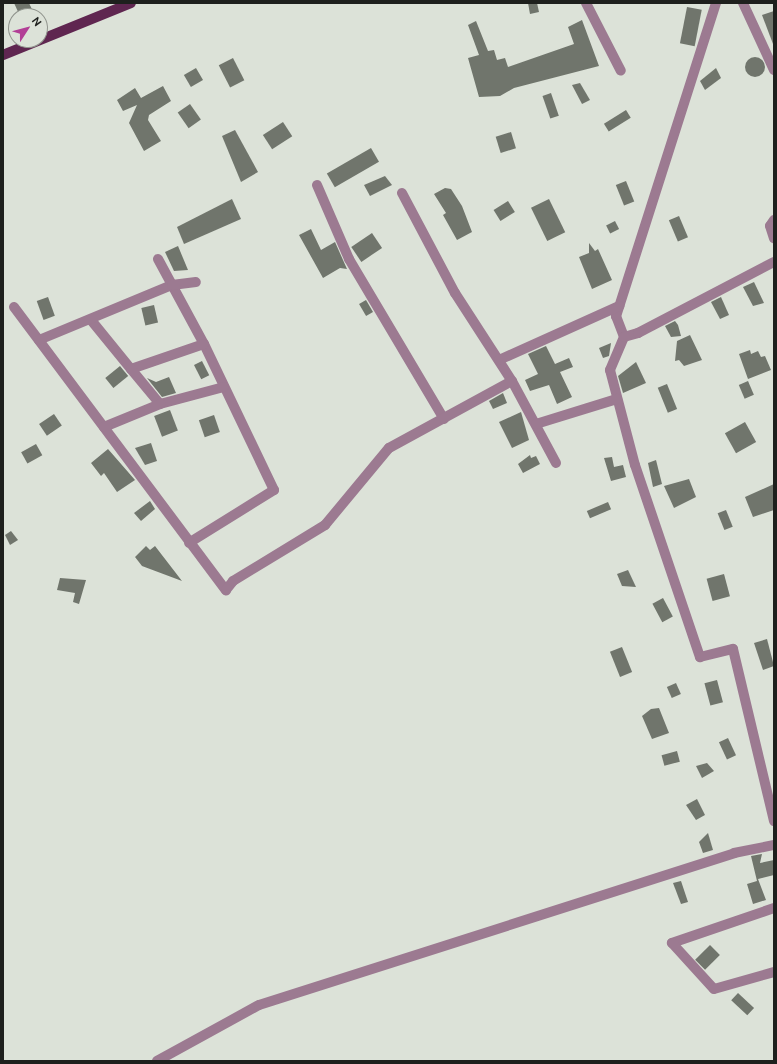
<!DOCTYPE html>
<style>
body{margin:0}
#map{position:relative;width:777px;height:1064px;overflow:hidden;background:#dce2d8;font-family:Ubuntu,sans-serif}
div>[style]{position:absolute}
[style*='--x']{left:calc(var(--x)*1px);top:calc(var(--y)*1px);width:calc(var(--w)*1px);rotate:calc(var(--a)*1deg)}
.building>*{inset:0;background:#70756c;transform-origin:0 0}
.round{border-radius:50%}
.minor>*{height:10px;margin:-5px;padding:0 5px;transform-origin:5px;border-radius:5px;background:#9c7a91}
.major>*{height:10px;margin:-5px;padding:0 5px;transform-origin:5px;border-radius:5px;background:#5f2650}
span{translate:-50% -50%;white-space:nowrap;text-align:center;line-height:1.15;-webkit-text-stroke:3.5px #dce2d8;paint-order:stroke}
.frame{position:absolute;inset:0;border:4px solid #1e201d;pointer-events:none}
.north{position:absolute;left:8px;top:8px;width:40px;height:40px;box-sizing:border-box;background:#dce2d8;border:1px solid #90948d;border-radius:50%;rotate:54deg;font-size:11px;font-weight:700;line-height:16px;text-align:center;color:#1e201d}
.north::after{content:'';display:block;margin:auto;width:14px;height:18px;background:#b23e96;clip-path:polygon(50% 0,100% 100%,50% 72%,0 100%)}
</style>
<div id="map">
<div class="building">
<i style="clip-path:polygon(14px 3px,29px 3px,35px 16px,20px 16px)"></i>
<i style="clip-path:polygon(528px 3px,537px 3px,539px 12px,530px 14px)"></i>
<i style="left:687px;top:7px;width:15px;height:37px;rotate:11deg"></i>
<i style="clip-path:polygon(774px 11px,774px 44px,773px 44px,762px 15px)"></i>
<i style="clip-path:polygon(582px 20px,599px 66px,514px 88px,500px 96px,479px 97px,468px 58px,479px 55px,468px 25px,476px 21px,488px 51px,494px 50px,497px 60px,505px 58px,508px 67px,574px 44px,568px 27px)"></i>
<i class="round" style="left:745px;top:57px;width:20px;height:20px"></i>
<i style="left:233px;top:58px;width:25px;height:16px;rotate:63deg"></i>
<i style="left:196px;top:68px;width:14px;height:14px;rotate:60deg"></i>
<i style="clip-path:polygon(716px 68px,721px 78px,705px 90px,700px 81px)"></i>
<i style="clip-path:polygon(580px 83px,590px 100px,582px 104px,572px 85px)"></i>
<i style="clip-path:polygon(163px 86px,171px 101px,149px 115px,148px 120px,161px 141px,144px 151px,129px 123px,137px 105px,123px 111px,117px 100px,135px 88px,141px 98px)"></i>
<i style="left:551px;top:93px;width:24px;height:9px;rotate:71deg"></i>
<i style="left:190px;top:104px;width:19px;height:15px;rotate:55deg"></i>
<i style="left:626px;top:110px;width:9px;height:26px;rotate:58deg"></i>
<i style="left:283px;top:122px;width:17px;height:24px;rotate:57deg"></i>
<i style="clip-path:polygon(235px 130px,258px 172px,241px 182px,222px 136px)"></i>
<i style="left:511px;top:132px;width:17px;height:16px;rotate:73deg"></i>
<i style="left:371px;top:148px;width:16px;height:51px;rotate:60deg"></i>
<i style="clip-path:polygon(385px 176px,392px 185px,370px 196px,364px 185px)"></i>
<i style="left:626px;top:181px;width:22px;height:11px;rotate:68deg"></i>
<i style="clip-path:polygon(445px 188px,451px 189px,462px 206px,472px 232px,457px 240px,443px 215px,446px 213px,434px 194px)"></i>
<i style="clip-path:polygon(232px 199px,241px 219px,184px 244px,177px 227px)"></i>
<i style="left:549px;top:199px;width:37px;height:20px;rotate:64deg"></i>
<i style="left:508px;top:201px;width:13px;height:17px;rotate:58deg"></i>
<i style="left:679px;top:216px;width:23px;height:11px;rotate:67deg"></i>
<i style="left:615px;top:221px;width:9px;height:10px;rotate:63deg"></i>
<i style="clip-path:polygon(311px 229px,321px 250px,335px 242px,347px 269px,340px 268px,323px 278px,299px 235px)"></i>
<i style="left:372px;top:233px;width:18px;height:25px;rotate:56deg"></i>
<i style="clip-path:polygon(589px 243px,595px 251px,598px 249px,612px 280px,592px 289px,579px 257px,589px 253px)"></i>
<i style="clip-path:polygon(178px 246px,188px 270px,174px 271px,165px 252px)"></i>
<i style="clip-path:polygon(754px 282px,764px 303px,753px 306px,743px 287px)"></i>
<i style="left:48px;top:297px;width:20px;height:12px;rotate:70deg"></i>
<i style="clip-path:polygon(721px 297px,729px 315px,720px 319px,711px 302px)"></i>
<i style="left:366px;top:300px;width:14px;height:8px;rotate:60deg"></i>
<i style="left:154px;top:305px;width:18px;height:13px;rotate:77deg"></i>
<i style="clip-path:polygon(675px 321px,678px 325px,681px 336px,671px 337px,665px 326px)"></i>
<i style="clip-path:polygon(690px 335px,702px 360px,684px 366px,679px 360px,675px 361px,677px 341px)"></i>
<i style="clip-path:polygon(611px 343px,609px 356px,603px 358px,599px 348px)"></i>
<i style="clip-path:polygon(546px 346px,555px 364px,569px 358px,573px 367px,560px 372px,572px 397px,557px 404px,549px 385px,530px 391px,525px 380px,538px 374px,528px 354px)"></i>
<i style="clip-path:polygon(750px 350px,751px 354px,758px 351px,761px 357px,765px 356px,771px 370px,748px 379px,739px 354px)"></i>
<i style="left:202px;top:361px;width:16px;height:9px;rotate:63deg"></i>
<i style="clip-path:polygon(636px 362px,646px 383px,623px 393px,618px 376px)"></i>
<i style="left:120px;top:366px;width:13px;height:19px;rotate:51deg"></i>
<i style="clip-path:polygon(169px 377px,176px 393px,162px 397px,147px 378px,156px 382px)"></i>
<i style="left:748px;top:381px;width:15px;height:10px;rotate:67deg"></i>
<i style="left:667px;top:384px;width:27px;height:10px;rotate:68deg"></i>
<i style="clip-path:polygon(503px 393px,507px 403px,493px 409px,489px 401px)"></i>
<i style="left:170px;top:410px;width:22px;height:17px;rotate:69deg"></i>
<i style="clip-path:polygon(521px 412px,529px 440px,512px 448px,499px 422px)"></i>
<i style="left:54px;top:414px;width:14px;height:18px;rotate:56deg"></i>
<i style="left:214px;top:415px;width:18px;height:16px;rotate:71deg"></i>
<i style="left:745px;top:422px;width:23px;height:23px;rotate:61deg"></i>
<i style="clip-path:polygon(151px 443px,157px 461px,145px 465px,135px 448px)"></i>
<i style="left:36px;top:444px;width:13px;height:17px;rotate:61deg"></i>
<i style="clip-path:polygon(108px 449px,135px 480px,117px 492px,104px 473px,101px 476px,91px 463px)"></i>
<i style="clip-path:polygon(530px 455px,531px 458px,536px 456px,540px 464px,523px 473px,518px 464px)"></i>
<i style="clip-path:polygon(612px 457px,614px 467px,623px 465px,626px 477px,611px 481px,604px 458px)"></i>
<i style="clip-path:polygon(656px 460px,662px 484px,653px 487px,648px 463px)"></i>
<i style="clip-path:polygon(689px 479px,696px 497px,674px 508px,664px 486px)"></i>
<i style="clip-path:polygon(774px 484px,774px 510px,753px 517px,745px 497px)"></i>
<i style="clip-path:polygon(150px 501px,155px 509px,141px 521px,134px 513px)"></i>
<i style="left:608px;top:502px;width:8px;height:23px;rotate:67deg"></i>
<i style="left:726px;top:510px;width:18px;height:9px;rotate:68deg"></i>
<i style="clip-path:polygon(11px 531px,18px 540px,10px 545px,5px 535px)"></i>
<i style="clip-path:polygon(146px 546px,150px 550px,155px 546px,182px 581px,142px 566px,135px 557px)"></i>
<i style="clip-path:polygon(628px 570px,636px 587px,622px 586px,617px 574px)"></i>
<i style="left:724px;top:574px;width:23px;height:18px;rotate:75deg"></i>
<i style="clip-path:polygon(60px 578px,86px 580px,79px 604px,73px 602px,75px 593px,57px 590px)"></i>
<i style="left:663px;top:598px;width:21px;height:12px;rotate:62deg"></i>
<i style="clip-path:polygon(767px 639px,774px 666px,763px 670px,754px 643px)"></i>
<i style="left:622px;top:647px;width:27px;height:13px;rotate:68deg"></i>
<i style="left:717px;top:680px;width:23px;height:13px;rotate:75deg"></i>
<i style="left:676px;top:683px;width:12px;height:10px;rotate:66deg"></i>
<i style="clip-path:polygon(659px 708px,669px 733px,652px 739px,642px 716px,651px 709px)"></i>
<i style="left:728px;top:738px;width:19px;height:10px;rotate:65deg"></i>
<i style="left:677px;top:751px;width:11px;height:16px;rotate:75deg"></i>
<i style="clip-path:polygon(707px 763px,714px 771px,702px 778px,696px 766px)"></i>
<i style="clip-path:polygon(697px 799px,705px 815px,696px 820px,686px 805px)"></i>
<i style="clip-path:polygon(708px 833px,713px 850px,703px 853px,699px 842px)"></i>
<i style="clip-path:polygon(762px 854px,760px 863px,774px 860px,774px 875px,758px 879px,766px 900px,753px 904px,747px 884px,757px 881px,751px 856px)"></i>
<i style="clip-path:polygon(681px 881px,688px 902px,681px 904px,673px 883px)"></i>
<i style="left:710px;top:945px;width:14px;height:21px;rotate:45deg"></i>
<i style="left:738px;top:993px;width:22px;height:10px;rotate:43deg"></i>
</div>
<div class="minor">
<i style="--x:586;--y:3;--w:76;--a:62.8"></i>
<i style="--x:716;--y:3;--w:329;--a:107.7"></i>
<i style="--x:616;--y:316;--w:22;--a:69"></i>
<i style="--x:624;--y:337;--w:36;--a:113"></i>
<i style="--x:610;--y:370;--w:98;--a:75.3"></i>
<i style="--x:635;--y:465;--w:203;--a:71.3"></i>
<i style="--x:700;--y:657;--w:34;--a:-14"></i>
<i style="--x:733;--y:649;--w:177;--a:76.6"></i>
<i style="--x:743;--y:3;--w:74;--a:65.2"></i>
<i style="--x:317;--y:185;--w:81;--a:66.6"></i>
<i style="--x:349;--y:259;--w:186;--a:59.3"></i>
<i style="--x:402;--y:193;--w:113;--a:62.1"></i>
<i style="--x:455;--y:293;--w:105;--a:57.1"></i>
<i style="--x:512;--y:381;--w:93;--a:61.8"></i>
<i style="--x:774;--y:220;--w:7;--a:124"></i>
<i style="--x:770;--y:226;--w:13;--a:72"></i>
<i style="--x:158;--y:259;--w:97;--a:61.6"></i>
<i style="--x:204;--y:344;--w:162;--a:64.4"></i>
<i style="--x:274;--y:490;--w:100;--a:148.1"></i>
<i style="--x:14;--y:307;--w:354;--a:53.2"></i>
<i style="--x:226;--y:590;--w:11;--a:-52"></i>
<i style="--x:233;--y:581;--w:108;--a:-31.3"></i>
<i style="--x:325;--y:525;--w:100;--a:-50.3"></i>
<i style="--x:389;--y:448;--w:140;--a:-28.6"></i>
<i style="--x:91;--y:320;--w:63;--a:50.8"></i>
<i style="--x:131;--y:369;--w:77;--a:-18.9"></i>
<i style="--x:624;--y:337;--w:15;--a:-16"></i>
<i style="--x:638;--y:333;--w:153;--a:-27.6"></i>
<i style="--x:39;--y:340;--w:144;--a:-22.5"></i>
<i style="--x:172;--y:285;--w:24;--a:-7"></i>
<i style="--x:499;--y:360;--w:132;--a:-24.2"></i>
<i style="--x:131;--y:369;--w:45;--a:50.4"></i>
<i style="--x:160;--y:404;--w:66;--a:-14.9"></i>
<i style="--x:536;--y:424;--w:85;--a:-17.2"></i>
<i style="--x:104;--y:427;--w:61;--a:-22.3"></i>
<i style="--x:774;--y:908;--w:108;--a:161.1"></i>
<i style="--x:672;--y:943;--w:62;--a:47.6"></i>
<i style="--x:714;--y:989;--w:62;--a:-15.8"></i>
<i style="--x:157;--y:1061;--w:116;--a:-28.8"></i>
<i style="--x:259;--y:1005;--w:499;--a:-17.7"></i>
<i style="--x:734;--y:853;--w:41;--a:-11.3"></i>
</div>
<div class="major">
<i style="--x:3;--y:55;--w:138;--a:-22.1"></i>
</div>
<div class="frame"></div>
<div class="north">N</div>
</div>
